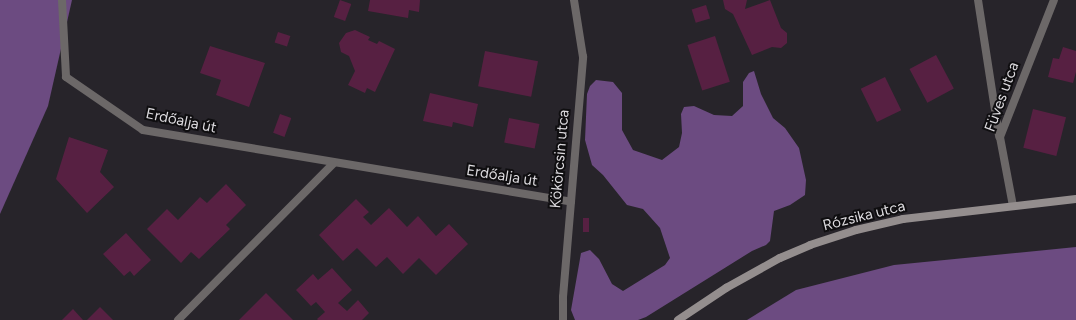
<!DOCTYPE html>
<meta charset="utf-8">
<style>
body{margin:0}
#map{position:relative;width:1076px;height:320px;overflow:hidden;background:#27242a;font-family:Figtree,sans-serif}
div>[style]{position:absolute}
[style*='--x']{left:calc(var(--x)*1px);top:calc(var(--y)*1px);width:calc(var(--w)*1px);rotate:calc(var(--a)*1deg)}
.forest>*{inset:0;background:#6c4b81}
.building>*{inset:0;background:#572042;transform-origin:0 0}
.street>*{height:8px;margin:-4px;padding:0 4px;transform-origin:4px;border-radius:4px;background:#6c6868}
.secondary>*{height:8px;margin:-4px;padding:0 4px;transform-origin:4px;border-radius:4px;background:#948e8e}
span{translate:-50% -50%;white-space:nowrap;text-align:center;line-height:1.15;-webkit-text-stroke:4px #0f0e10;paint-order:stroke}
.street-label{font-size:15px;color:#dddbdf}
</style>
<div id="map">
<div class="forest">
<i style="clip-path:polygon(0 0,72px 0,48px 106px,0 214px)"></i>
<i style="clip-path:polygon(754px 71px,761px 94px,773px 118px,785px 128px,799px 148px,806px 180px,805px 195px,790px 205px,774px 211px,770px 241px,766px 245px,752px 251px,646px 317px,638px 320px,575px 320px,571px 310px,581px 253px,590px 250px,599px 259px,612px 284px,623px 291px,665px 265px,670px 258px,660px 228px,643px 209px,627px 205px,603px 175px,592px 165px,585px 140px,587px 94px,590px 86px,596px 80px,613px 82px,622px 93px,622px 130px,633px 150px,662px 160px,679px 147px,682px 133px,681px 114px,684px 107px,694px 106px,714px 115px,732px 116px,743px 106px,743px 82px,749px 73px)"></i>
<i style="clip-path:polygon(1076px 247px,1076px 320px,747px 320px,796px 290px,894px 265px)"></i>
</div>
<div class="building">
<i style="left:340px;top:0;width:12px;height:18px;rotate:20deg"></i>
<i style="clip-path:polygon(370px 0,420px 0,419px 12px,409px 10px,408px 18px,368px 11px)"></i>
<i style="clip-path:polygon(723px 0,747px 0,745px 9px,770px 0,781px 28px,787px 33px,787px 43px,781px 48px,772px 47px,752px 55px,733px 14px,725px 9px)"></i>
<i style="left:706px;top:5px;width:14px;height:15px;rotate:73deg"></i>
<i style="clip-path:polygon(355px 30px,370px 37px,368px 40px,377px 44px,379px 41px,395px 49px,375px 92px,367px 88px,365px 93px,348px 85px,355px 71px,349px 56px,341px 52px,339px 43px,346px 33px)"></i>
<i style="left:278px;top:32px;width:13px;height:11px;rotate:18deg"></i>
<i style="left:715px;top:36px;width:48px;height:29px;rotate:72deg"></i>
<i style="clip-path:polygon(210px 46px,265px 63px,249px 107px,216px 95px,221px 80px,200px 73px)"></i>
<i style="clip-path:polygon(1063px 47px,1076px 51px,1076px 72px,1073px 83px,1048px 77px,1053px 58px,1059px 59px)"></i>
<i style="left:485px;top:51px;width:54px;height:36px;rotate:11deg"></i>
<i style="left:936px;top:55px;width:38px;height:30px;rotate:62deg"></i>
<i style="left:885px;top:77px;width:37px;height:27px;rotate:64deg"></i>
<i style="clip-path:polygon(430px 93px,478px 104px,473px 127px,453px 122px,452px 127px,423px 121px)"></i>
<i style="left:1033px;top:109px;width:34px;height:40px;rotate:14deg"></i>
<i style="left:280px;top:114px;width:12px;height:20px;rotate:20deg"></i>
<i style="left:509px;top:118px;width:31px;height:25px;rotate:11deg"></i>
<i style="clip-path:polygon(69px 137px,108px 150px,100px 172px,114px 187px,87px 213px,56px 179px)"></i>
<i style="clip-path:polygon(226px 184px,246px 205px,226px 225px,230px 229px,199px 259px,191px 252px,181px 263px,147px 229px,167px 209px,178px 220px,200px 197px,207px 203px)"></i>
<i style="clip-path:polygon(356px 199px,369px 212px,363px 217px,371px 225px,389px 208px,407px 227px,418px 216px,436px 236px,449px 224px,468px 244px,436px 275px,419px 258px,403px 274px,387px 257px,376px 267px,357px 248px,343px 261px,319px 235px)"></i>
<i style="left:583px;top:218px;width:6px;height:14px"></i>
<i style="clip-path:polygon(126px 233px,151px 260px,134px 276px,130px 271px,124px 276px,103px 254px)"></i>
<i style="clip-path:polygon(332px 268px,352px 290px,338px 303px,347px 311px,358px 300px,369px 313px,362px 320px,318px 320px,317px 319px,325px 312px,316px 302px,311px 306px,296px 290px,313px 274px,318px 280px)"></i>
<i style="clip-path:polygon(266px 293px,293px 320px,239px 320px)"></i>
<i style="clip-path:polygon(100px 307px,113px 320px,87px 320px)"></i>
<i style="clip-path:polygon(73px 309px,83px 320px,62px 320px)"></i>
</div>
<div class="street">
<i style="--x:62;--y:0;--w:77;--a:87"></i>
<i style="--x:66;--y:77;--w:93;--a:34.5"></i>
<i style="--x:143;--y:130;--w:434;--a:9.5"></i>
<i style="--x:978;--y:0;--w:138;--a:81.2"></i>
<i style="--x:1013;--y:206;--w:70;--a:-100.7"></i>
<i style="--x:1000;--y:137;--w:147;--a:-68.5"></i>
<i style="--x:178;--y:320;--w:221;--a:-45.2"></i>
<i style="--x:563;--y:320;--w:23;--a:-90"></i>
<i style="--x:563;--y:297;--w:241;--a:-85.2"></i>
<i style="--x:583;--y:57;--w:58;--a:-99"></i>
</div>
<div class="secondary">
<i style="--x:678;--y:320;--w:58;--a:-33.7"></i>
<i style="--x:726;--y:288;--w:62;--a:-29.1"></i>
<i style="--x:780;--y:258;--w:33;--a:-23"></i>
<i style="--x:810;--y:245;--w:48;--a:-18.1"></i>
<i style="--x:856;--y:230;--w:48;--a:-13.2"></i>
<i style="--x:903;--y:219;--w:174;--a:-6.6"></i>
</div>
<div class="street-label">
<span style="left:1002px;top:97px;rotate:-70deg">Füves utca</span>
<span style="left:181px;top:121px;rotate:12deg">Erdőalja út</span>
<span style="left:560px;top:159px;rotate:-85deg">Kökörcsin utca</span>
<span style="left:502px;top:176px;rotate:9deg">Erdőalja út</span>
<span style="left:864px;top:216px;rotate:-14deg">Rózsika utca</span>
</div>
</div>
